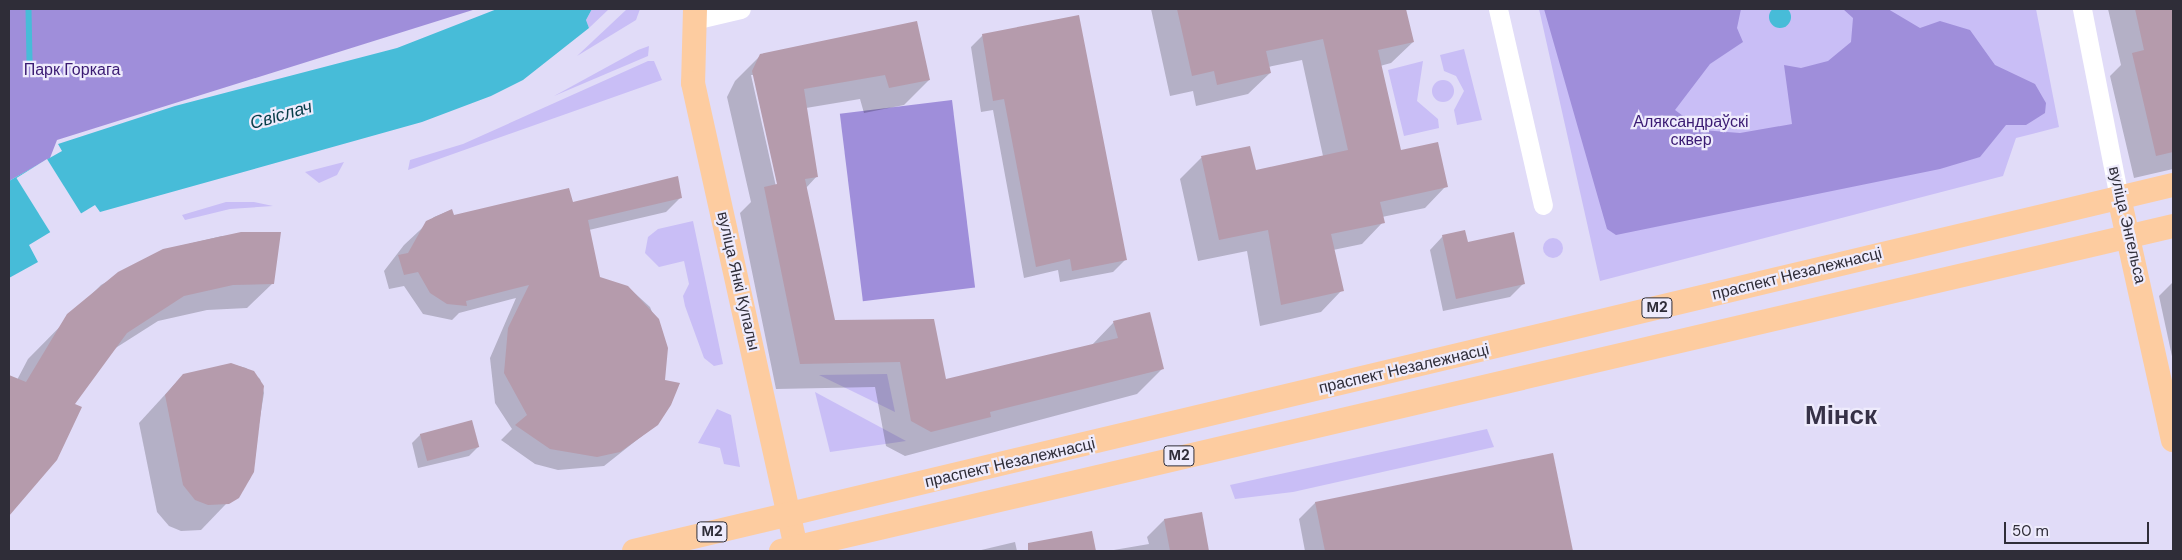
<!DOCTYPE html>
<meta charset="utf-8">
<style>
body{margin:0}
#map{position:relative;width:2182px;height:560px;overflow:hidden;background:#e1dcf8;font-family:"DM Sans",sans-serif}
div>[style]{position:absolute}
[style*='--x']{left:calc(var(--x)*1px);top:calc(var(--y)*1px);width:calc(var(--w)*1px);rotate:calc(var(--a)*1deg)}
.green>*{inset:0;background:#c9bef6}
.round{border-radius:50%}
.forest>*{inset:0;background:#9f8eda;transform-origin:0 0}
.water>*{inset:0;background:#47bcd8}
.pier>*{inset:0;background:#e1dcf8;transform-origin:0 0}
.shadow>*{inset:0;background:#0003}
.stream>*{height:5.5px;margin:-2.75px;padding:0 2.75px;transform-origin:2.75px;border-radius:2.75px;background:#47bcd8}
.building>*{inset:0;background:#b59bac;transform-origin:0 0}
.minor>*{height:19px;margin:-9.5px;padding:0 9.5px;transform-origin:9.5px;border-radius:9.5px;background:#fff}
.major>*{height:24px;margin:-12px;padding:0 12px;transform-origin:12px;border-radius:12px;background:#fdcca0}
span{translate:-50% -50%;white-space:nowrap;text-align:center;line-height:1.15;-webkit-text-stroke:4.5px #eeebfc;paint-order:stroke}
.shield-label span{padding:1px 4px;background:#eeebfc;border:1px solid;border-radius:4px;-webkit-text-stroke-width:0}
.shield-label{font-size:15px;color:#2f2d38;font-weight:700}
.park-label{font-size:16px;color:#3a1a72}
.street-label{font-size:16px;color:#2f2d38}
.water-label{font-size:18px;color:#083e4a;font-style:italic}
.town-label{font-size:26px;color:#363147;font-weight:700}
.frame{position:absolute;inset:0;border:10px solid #2f2d38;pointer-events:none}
.scale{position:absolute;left:2004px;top:522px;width:145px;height:22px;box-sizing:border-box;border:2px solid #2f2d38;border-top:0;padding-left:6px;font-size:15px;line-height:18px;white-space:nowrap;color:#2f2d38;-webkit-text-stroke:4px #eeebfc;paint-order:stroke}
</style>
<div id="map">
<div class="green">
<i style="clip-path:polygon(592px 9px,609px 9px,589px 28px,586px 20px)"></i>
<i style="clip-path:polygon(627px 9px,640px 9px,636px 20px,577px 56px)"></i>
<i style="clip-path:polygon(1539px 9px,2036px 9px,2059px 127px,2016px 138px,2003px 176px,1600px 281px)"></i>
<i style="clip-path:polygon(649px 46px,648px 56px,554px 96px,638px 50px)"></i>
<i style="clip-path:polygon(1464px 49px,1482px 120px,1457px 125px,1454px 110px,1464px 91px,1456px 76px,1444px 71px,1440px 55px)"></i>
<i style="clip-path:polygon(648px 61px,654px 61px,662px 80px,408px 170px,410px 160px,463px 144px)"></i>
<i style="clip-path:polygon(1423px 61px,1417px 101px,1438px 119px,1439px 128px,1404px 136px,1388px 70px)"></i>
<i class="round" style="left:1432px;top:80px;width:22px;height:22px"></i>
<i style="clip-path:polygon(344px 162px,337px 175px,319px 183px,305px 172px)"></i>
<i style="clip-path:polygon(226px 202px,254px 202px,273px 206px,230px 209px,185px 220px,182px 215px)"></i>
<i style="clip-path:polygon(693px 221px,723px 364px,714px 366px,704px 358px,685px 306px,683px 296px,689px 284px,684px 261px,659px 267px,645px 253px,648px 237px,658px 229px)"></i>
<i class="round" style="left:1543px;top:238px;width:20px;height:20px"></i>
<i style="clip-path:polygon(887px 374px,895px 412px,819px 375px)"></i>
<i style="clip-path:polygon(815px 392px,906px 441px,830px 452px)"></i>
<i style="clip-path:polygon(717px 409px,731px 415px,740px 467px,724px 464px,720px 448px,698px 443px)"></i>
<i style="clip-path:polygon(1487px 429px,1494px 447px,1293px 492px,1235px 499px,1230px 485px)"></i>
</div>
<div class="forest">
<i style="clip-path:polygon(9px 9px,476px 9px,57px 140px,50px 158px,9px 181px)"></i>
<i style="clip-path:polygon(1544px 9px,1741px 9px,1737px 28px,1743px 42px,1710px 64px,1675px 110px,1702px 130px,1740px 133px,1792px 124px,1784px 65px,1801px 68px,1828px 61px,1851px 42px,1853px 18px,1843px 9px,1888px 9px,1920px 28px,1940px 21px,1970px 30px,1995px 65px,2035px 84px,2046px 103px,2045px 113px,2026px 125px,2006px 125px,1980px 157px,1940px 169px,1616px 235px,1607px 229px)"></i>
<i style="left:952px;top:100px;width:189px;height:113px;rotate:83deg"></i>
</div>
<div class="water">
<i class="round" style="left:1769px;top:6px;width:22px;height:22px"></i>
<i style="clip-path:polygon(497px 9px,592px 9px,586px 20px,589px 28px,523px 80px,491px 96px,422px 122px,100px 212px,95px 205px,29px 245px,38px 262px,9px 278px,9px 181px,62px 151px,58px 144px,175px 106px,397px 48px)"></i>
</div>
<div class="pier">
<i style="left:47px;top:159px;width:65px;height:36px;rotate:58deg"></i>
</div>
<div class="shadow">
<i style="clip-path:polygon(1151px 9px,1405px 9px,1413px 42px,1391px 63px,1380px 66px,1400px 151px,1446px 186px,1425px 208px,1382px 217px,1383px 222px,1362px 244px,1333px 250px,1342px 290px,1321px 312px,1260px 326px,1247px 251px,1198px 261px,1180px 179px,1201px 158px,1249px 147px,1255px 172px,1323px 156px,1302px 60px,1268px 67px,1270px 73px,1248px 94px,1196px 106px,1193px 91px,1170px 96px)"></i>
<i style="clip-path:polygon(2108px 9px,2173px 9px,2173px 169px,2134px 178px,2110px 76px,2121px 65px)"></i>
<i style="clip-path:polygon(983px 35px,1125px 260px,1113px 272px,1060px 282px,1058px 270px,1024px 278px,993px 110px,981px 112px,971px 47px)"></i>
<i style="clip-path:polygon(evenodd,761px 55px,929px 80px,904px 105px,864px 113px,860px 99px,806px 108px,817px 176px,806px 188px,834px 321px,945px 381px,1091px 346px,1114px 322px,1162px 369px,1137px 394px,905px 456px,886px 446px,875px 387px,776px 389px,740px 213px,751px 202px,727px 97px,735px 81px,761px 55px,751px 75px,754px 75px,780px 190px,777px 191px,751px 75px)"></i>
<i style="clip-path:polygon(681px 197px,666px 212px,589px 230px,599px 278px,628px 287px,650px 307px,667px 348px,657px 424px,604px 466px,558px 470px,535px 464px,501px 440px,512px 429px,495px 403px,490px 358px,516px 298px,459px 313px,452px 320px,423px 314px,404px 286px,389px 289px,384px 271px,404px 245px,434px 217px,451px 210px,453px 216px)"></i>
<i style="clip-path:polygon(279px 234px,273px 283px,247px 308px,207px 310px,158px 321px,114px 349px,73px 405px,56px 459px,9px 511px,9px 377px,17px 380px,28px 359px,101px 285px,163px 250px,222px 236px)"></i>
<i style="clip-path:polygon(1443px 236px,1467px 244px,1523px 284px,1510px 297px,1443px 311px,1430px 250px)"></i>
<i style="clip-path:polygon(2173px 282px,2173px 361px,2159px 296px)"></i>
<i style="clip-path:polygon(231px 364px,246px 368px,260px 379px,264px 393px,250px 479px,201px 530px,181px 531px,169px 526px,157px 512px,139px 423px,183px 375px)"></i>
<i style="clip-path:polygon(421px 434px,478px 447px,469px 456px,418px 468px,412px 443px)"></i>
<i style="clip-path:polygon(1552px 455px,1572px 551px,1305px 551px,1299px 519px,1315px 503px)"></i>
<i style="clip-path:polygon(1201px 513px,1208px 551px,1108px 551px,1149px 544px,1147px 537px,1164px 520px)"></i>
<i style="clip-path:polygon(1091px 533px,1095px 551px,1040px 551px,1051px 540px)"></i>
<i style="clip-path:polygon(1015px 542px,1017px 551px,977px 551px)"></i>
</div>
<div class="stream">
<i style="--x:29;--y:9;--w:51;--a:88.9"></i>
</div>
<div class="building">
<i style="clip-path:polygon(1177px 9px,1406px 9px,1414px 42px,1378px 50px,1401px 150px,1438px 142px,1448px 187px,1380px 202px,1385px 223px,1331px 234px,1344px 291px,1281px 305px,1268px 230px,1219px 240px,1201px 156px,1250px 146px,1256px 170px,1348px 150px,1323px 39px,1266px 51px,1271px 73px,1217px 85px,1214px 71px,1192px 76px)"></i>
<i style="clip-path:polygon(2135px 9px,2173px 9px,2173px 152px,2156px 156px,2132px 53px,2144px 50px)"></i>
<i style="clip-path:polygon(1079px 15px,1127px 260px,1072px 271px,1070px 259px,1036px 267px,1004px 99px,993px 101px,982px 34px)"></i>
<i style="clip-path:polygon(917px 21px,930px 80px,889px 88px,885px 75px,804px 89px,818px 177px,805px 179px,835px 320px,934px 319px,946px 379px,1118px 338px,1113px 321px,1150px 312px,1164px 369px,990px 412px,991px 417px,931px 432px,911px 421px,900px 362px,800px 364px,764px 187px,777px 184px,752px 71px,760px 54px)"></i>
<i style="clip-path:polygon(678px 176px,682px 198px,588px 220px,600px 277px,628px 286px,659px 319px,668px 348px,665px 380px,680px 383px,671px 405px,658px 425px,620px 452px,597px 457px,550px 449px,515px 425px,527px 415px,504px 373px,508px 328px,529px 285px,466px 301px,467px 306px,447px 304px,430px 293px,418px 272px,404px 275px,398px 255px,408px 253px,426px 221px,452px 209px,454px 215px,569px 188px,573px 202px)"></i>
<i style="clip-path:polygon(1465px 230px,1468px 242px,1514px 232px,1525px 284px,1456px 299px,1442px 235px)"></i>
<i style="clip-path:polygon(241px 232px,281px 232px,274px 284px,233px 285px,184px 296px,127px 333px,75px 404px,82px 407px,57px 460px,9px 516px,9px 375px,26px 382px,67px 314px,118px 272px,163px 249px)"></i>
<i style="clip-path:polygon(231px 363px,254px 371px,264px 386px,254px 472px,239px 498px,229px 504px,208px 505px,195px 500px,183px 485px,165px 395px,183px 374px)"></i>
<i style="left:472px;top:420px;width:28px;height:54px;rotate:75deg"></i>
<i style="clip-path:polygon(1553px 453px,1573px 551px,1325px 551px,1315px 502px)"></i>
<i style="clip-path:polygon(1202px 512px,1209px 551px,1170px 551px,1164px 519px)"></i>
<i style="clip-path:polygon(1092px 531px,1096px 551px,1028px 551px,1028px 543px)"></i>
</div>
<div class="minor">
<i style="--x:1498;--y:9;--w:201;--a:77.1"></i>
<i style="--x:2082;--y:9;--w:192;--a:78.9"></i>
<i style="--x:694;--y:20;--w:48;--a:-13.2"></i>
</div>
<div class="major">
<i style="--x:695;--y:9;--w:74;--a:91.5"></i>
<i style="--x:693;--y:83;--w:479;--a:77.5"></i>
<i style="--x:2119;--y:197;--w:249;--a:77.5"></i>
<i style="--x:634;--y:551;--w:1582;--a:-13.38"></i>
<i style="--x:781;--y:551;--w:1429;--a:-13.14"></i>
</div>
<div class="shield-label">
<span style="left:1657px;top:308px">М2</span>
<span style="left:1179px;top:456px">М2</span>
<span style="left:712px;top:532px">М2</span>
</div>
<div class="park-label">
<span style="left:72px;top:70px">Парк Горкага</span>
<span style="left:1691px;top:131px">Аляксандраўскі<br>сквер</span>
</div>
<div class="street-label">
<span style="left:2127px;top:225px;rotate:77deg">вуліца Энгельса</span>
<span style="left:1797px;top:274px;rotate:-14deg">праспект Незалежнасці</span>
<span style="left:738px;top:281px;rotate:77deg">вуліца Янкі Купалы</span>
<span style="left:1404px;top:369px;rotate:-13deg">праспект Незалежнасці</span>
<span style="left:1010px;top:463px;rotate:-13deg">праспект Незалежнасці</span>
</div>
<div class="water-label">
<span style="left:281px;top:115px;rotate:-16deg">Свіслач</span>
</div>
<div class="town-label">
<span style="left:1841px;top:416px">Мінск</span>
</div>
<div class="frame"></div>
<div class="scale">50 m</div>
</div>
